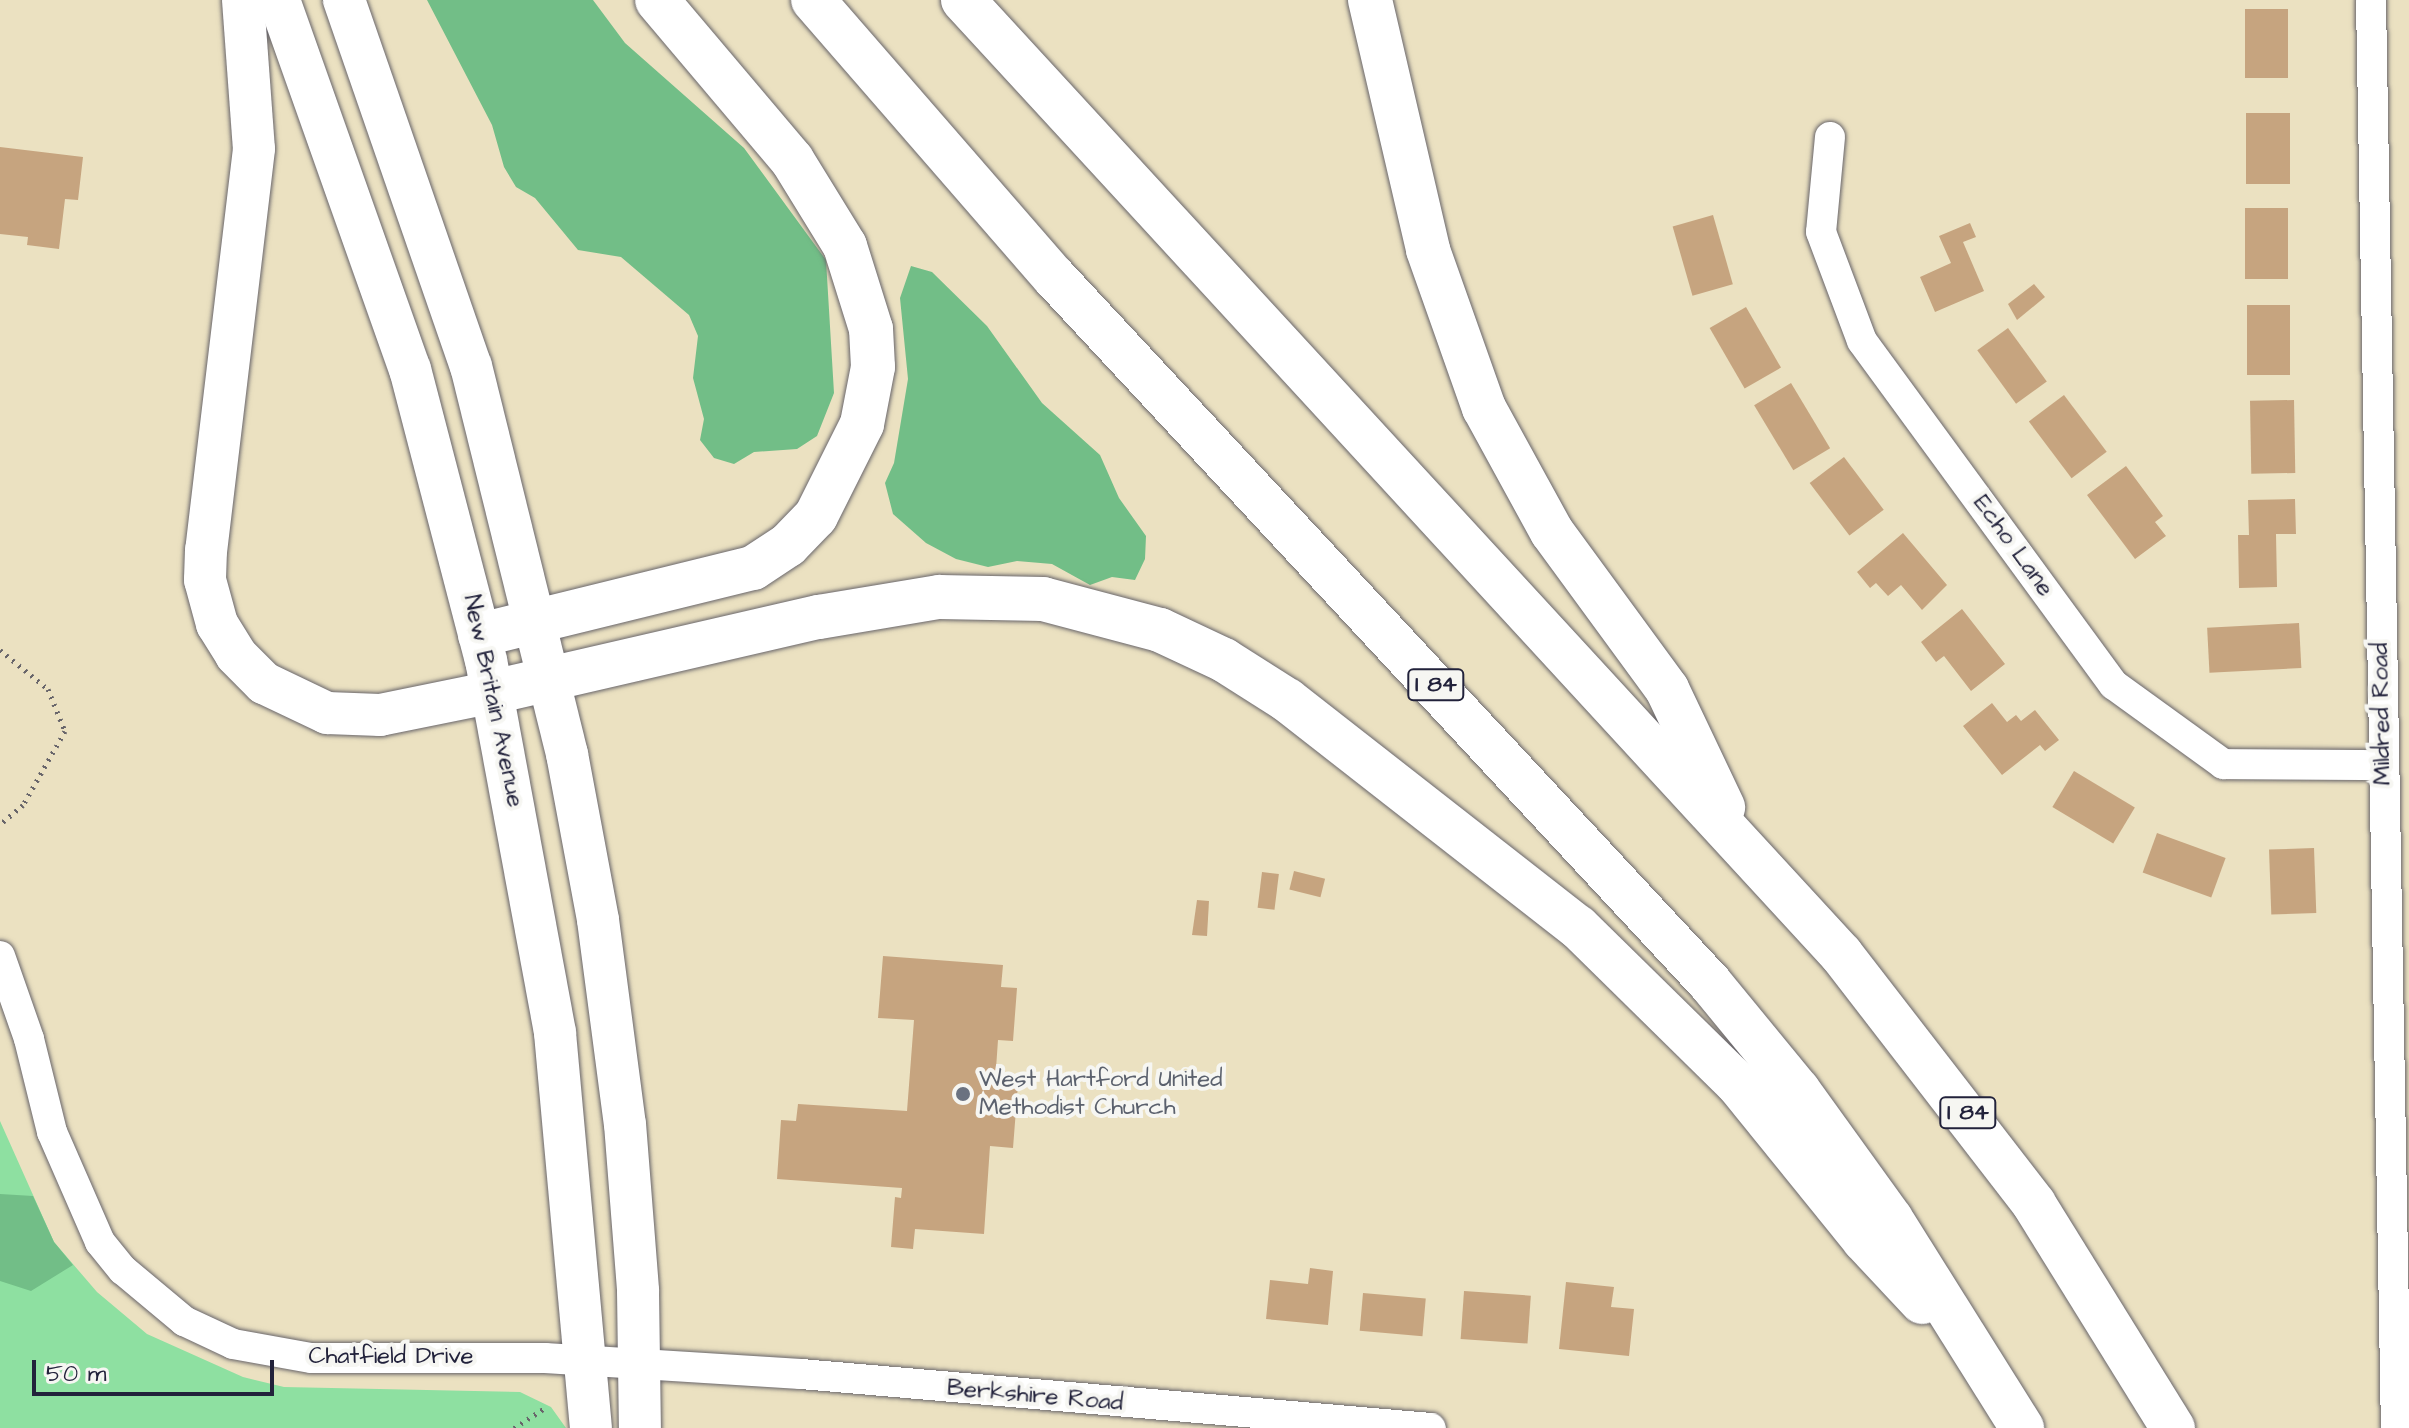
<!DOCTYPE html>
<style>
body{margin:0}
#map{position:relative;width:2409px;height:1428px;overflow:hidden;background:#ebe1c1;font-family:"Architects Daughter",sans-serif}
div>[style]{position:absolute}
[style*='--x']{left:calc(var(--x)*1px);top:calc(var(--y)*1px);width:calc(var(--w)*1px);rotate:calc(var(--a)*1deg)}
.green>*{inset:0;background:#8ee0a1}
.forest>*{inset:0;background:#72be87}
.building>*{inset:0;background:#c6a47f;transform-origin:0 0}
.path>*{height:5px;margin-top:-2.5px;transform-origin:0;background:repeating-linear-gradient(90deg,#68656a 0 2px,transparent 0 8px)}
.roads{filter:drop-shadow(0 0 2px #68656a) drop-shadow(0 0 2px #68656a)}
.minor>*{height:30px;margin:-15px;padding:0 15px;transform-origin:15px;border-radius:15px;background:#fff}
.secondary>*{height:42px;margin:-21px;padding:0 21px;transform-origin:21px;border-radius:21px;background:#fff}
.motorway>*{height:44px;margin:-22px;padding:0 22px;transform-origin:22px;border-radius:22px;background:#fff}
.dots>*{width:22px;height:22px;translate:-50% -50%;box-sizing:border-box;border:4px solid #f6f6f2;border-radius:50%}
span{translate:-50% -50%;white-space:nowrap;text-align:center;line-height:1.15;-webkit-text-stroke:8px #f6f6f2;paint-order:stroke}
.shield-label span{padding:2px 6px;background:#f6f6f2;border:2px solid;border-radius:6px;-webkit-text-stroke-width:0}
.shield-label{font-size:22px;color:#22223b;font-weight:700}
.street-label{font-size:24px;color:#22223b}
.worship-label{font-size:24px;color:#5b616d}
.left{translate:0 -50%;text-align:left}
.scale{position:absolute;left:32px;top:1360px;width:242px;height:36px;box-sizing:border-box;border:4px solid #22223b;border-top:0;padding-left:10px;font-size:24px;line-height:28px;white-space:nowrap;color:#22223b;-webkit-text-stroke:6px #f6f6f2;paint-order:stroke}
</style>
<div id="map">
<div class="green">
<i style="clip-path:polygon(0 1121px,54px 1242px,97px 1292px,147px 1334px,243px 1377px,284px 1387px,520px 1392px,551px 1407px,566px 1428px,0 1428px)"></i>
</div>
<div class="forest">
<i style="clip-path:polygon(427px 0,593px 0,625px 43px,744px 148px,826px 260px,834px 393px,817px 436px,797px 449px,754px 452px,734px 464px,714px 458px,700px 440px,704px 419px,693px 378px,698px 336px,689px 315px,621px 257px,578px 250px,535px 198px,516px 187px,504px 167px,492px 125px)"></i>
<i style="clip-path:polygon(911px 266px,932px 272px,987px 326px,1042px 403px,1100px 455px,1119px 498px,1146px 536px,1145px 559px,1135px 580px,1112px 577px,1090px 585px,1052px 564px,1017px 561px,988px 567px,956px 559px,926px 543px,893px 514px,885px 483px,894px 463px,908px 379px,900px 298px)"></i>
<i style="clip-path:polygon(0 1194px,33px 1196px,54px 1242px,73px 1265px,31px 1291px,0 1281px)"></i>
</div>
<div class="building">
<i style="left:2245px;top:9px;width:43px;height:69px"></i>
<i style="left:2246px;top:113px;width:44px;height:71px"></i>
<i style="clip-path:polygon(0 147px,83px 157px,78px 200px,65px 199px,59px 249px,27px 245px,28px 237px,0 234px)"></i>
<i style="left:2245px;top:208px;width:43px;height:71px"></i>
<i style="left:1713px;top:215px;width:72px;height:42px;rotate:74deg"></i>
<i style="clip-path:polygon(1970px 223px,1976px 237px,1963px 242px,1984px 291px,1935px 312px,1920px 277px,1951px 263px,1939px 236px)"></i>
<i style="clip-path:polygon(2034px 284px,2045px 297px,2017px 320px,2008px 304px)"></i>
<i style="left:2247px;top:305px;width:43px;height:70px"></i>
<i style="left:1746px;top:307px;width:70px;height:42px;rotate:60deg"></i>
<i style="left:2008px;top:328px;width:66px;height:38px;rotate:54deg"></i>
<i style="left:1791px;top:383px;width:76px;height:43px;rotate:59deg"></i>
<i style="left:2064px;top:395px;width:71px;height:44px;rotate:53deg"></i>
<i style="left:2294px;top:400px;width:73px;height:44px;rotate:89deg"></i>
<i style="left:1844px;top:457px;width:66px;height:43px;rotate:53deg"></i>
<i style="clip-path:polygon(2126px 466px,2163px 516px,2155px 522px,2166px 536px,2135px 559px,2087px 495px)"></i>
<i style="clip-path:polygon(2295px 499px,2296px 534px,2276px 534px,2277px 587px,2239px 588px,2238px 535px,2249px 535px,2248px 500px)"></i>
<i style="clip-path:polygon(1903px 533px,1947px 585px,1922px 610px,1901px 585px,1888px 596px,1876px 583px,1870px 588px,1857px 572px)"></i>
<i style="clip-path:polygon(1962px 609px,2005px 664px,1971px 691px,1944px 656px,1936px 662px,1921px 642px)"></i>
<i style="left:2299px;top:623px;width:45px;height:92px;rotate:87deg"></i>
<i style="clip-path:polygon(1992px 703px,2007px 722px,2016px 715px,2021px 721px,2035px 710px,2059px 740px,2045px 751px,2040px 745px,2002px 775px,1963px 726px)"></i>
<i style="left:2074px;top:771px;width:71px;height:42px;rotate:31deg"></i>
<i style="left:2157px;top:833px;width:73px;height:42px;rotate:20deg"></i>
<i style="left:2314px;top:848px;width:65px;height:45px;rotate:88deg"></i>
<i style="left:1294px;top:871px;width:32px;height:19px;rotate:14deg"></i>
<i style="left:1262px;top:872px;width:17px;height:36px;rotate:7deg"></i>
<i style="clip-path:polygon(1197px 900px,1209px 901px,1207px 936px,1192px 935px)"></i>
<i style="clip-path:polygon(883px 956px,1003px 965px,1001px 987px,1017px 988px,1013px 1041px,998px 1040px,995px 1083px,1018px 1084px,1013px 1148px,990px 1146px,984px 1234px,915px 1229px,913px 1249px,891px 1247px,895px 1197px,901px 1198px,902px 1188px,777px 1179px,781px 1120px,796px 1121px,798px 1104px,907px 1111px,914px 1020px,878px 1018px)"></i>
<i style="clip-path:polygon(1310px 1268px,1333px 1271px,1328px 1325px,1266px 1319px,1270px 1280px,1308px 1284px)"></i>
<i style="clip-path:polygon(1566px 1282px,1614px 1287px,1611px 1307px,1634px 1309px,1629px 1356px,1559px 1349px)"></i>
<i style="left:1464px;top:1291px;width:67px;height:48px;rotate:4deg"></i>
<i style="left:1363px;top:1293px;width:63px;height:38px;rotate:5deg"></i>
</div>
<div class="path">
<i style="--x:0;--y:650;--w:62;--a:39.1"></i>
<i style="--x:48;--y:689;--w:45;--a:68"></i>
<i style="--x:65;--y:731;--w:85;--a:119.6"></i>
<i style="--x:23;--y:805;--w:30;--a:140"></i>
<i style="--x:514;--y:1428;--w:37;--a:-33"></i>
</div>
<div class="roads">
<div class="minor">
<i style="--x:2371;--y:0;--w:1428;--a:89"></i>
<i style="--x:1830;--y:137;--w:95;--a:95.4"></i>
<i style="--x:1821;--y:232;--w:116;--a:69.4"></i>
<i style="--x:1862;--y:341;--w:426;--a:53.8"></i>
<i style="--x:2114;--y:685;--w:135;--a:35.9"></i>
<i style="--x:2223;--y:764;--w:159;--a:0.4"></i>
<i style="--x:0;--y:956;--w:88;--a:70.7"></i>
<i style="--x:29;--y:1039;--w:96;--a:76.1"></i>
<i style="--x:52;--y:1132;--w:120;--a:66.4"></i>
<i style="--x:100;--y:1242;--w:36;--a:51"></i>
<i style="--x:123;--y:1270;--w:80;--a:39.9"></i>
<i style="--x:184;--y:1321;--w:54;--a:25.1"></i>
<i style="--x:233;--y:1344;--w:79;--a:10.2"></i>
<i style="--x:311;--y:1358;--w:234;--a:0"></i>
<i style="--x:545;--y:1358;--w:256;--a:3.6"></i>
<i style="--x:801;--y:1374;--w:632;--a:4.9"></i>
</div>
<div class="secondary">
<i style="--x:243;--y:0;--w:149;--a:85.8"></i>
<i style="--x:254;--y:149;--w:404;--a:96.8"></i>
<i style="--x:206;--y:550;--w:30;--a:92"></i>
<i style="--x:205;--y:580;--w:46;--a:74.7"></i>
<i style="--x:217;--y:624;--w:36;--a:58"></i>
<i style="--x:236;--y:655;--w:40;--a:45"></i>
<i style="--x:264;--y:683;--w:70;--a:25.5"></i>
<i style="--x:327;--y:713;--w:53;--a:2.2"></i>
<i style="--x:380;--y:715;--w:115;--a:-11.5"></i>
<i style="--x:279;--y:0;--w:392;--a:70.5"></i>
<i style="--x:410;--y:369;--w:301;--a:75.4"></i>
<i style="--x:486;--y:660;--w:379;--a:79.5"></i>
<i style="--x:555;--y:1033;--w:397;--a:84.8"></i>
<i style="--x:344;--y:0;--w:387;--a:70.9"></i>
<i style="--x:471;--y:366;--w:400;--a:76.1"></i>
<i style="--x:567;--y:754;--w:169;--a:79.4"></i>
<i style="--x:598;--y:920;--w:206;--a:82.5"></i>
<i style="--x:625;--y:1124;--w:168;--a:85.5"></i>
<i style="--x:638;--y:1291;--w:137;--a:89.2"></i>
</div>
<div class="motorway">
<i style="--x:813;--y:0;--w:367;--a:49"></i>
<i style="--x:1054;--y:277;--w:964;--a:47.1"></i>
<i style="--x:1710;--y:983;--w:139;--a:50.6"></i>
<i style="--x:1798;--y:1090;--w:159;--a:54.2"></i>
<i style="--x:1891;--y:1219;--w:247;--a:57.9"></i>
<i style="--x:963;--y:0;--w:1297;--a:47.38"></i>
<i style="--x:1841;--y:954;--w:316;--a:52.3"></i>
<i style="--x:2034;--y:1204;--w:264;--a:58.2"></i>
<i style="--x:1370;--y:0;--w:257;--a:76.9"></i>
<i style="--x:1428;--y:250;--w:168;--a:70.5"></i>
<i style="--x:1484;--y:408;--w:141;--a:61.3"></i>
<i style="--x:1552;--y:532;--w:195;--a:53.8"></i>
<i style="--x:1667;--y:689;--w:131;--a:64.6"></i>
<i style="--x:480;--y:635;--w:281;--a:-13.8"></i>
<i style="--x:753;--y:568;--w:42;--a:-33.3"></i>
<i style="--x:788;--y:545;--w:40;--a:-46"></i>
<i style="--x:816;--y:516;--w:103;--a:-63.4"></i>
<i style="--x:862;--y:424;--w:58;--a:-79.1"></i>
<i style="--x:873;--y:367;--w:38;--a:-93"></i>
<i style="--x:871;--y:329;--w:87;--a:-107.4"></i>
<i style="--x:845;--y:246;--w:101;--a:-121.6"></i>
<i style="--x:792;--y:160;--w:209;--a:-130.2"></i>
<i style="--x:493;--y:692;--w:335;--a:-13"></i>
<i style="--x:819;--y:617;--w:122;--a:-9.5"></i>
<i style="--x:939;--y:597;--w:104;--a:1.1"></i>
<i style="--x:1043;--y:599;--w:121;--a:14.8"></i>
<i style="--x:1160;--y:630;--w:71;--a:25.1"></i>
<i style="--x:1224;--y:660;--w:75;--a:32.4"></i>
<i style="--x:1287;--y:700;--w:369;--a:38"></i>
<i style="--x:1578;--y:927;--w:223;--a:44.5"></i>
<i style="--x:1737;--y:1083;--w:202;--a:51"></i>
<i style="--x:1864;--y:1240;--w:85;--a:46.9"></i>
</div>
</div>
<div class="dots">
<i style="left:963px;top:1094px;background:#6b7280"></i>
</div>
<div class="shield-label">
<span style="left:1436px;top:685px">I 84</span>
<span style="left:1968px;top:1113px">I 84</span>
</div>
<div class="street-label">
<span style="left:2013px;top:546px;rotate:54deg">Echo Lane</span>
<span style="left:493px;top:701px;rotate:78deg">New Britain Avenue</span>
<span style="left:2382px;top:714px;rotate:-91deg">Mildred Road</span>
<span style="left:391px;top:1357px">Chatfield Drive</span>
<span style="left:1035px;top:1396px;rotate:5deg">Berkshire Road</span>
</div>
<div class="worship-label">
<span class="left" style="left:979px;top:1094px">West Hartford United<br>Methodist Church</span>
</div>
<div class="scale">50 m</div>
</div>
